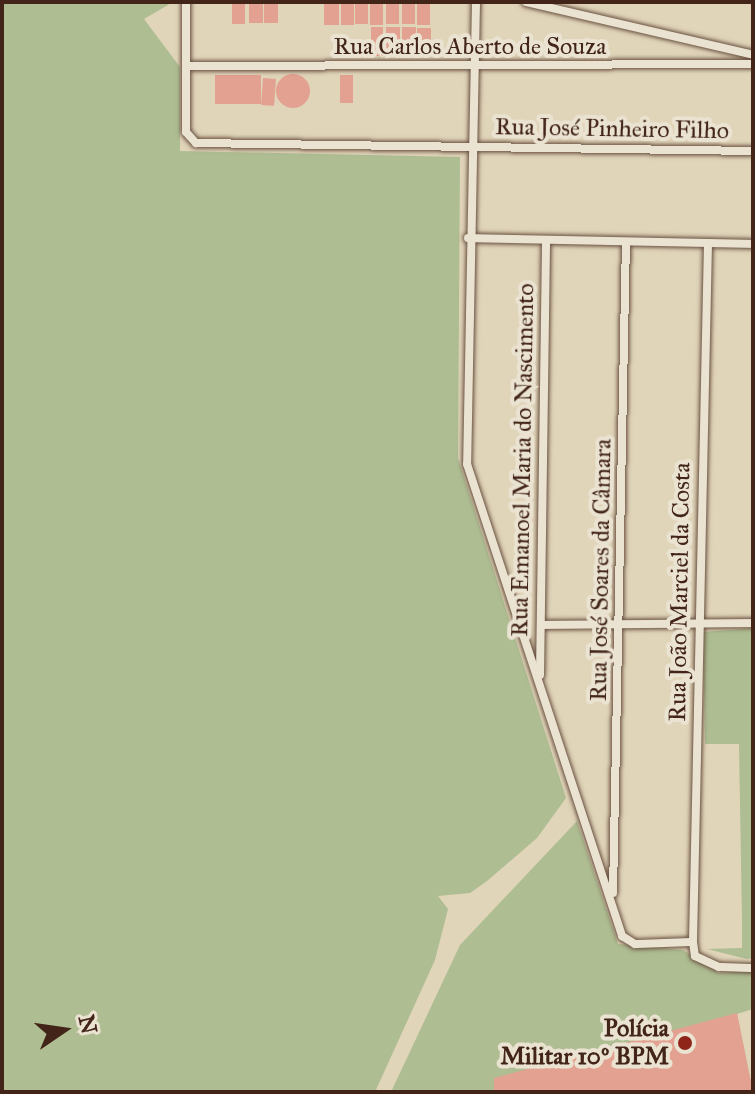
<!DOCTYPE html>
<meta charset="utf-8">
<style>
body{margin:0}
#map{position:relative;width:755px;height:1094px;overflow:hidden;background:#e0d4b9;font-family:"IM FELL Great Primer",serif}
div>[style]{position:absolute}
[style*='--x']{left:calc(var(--x)*1px);top:calc(var(--y)*1px);width:calc(var(--w)*1px);rotate:calc(var(--a)*1deg)}
.green>*{inset:0;background:#aebd92}
.building>*{inset:0;background:#e3a191;transform-origin:0 0}
.round{border-radius:50%}
.roads{filter:drop-shadow(0 0 2px #6a5140) drop-shadow(0 0 2px #6a5140)}
.minor>*{height:8px;margin:-4px;padding:0 4px;transform-origin:4px;border-radius:4px;background:#ebe3d2}
.dots>*{width:22px;height:22px;translate:-50% -50%;box-sizing:border-box;border:4px solid #ebe3d2;border-radius:50%}
span{translate:-50% -50%;white-space:nowrap;text-align:center;line-height:1.15;-webkit-text-stroke:8px #ebe3d2;paint-order:stroke}
.street-label{font-size:24px;color:#422518}
.poi-label{font-size:24px;color:#422518;font-weight:700}
.right{translate:-100% -50%;text-align:right}
.frame{position:absolute;inset:0;border:4px solid #422518;pointer-events:none}
.north{position:absolute;left:24px;top:990px;width:80px;height:80px;-webkit-text-stroke:6px #ebe3d2;paint-order:stroke;rotate:77deg;font-size:22px;font-weight:700;line-height:32px;text-align:center;color:#422518}
.north::after{content:'';display:block;margin:auto;width:28px;height:36px;background:#422518;clip-path:polygon(50% 0,100% 100%,50% 72%,0 100%)}
</style>
<div id="map">
<div class="green">
<i style="clip-path:polygon(2px 2px,173px 2px,144px 19px,180px 67px,180px 151px,460px 157px,458px 458px,566px 798px,537px 838px,487px 881px,470px 893px,438px 896px,448px 909px,435px 960px,375px 1092px,2px 1092px)"></i>
<i style="clip-path:polygon(753px 628px,753px 958px,747px 959px,707px 949px,742px 948px,742px 920px,739px 744px,705px 744px,703px 632px)"></i>
<i style="clip-path:polygon(577px 821px,618px 944px,683px 950px,719px 973px,753px 971px,753px 1009px,737px 1014px,753px 1092px,391px 1092px,460px 945px)"></i>
</div>
<div class="building">
<i style="left:232px;top:2px;width:13px;height:22px"></i>
<i style="left:249px;top:2px;width:14px;height:21px"></i>
<i style="left:264px;top:2px;width:14px;height:21px"></i>
<i style="left:324px;top:2px;width:15px;height:23px"></i>
<i style="left:341px;top:2px;width:13px;height:23px"></i>
<i style="left:355px;top:2px;width:13px;height:22px"></i>
<i style="left:370px;top:2px;width:13px;height:23px"></i>
<i style="left:386px;top:2px;width:13px;height:22px"></i>
<i style="left:402px;top:2px;width:13px;height:22px"></i>
<i style="left:417px;top:2px;width:13px;height:23px"></i>
<i style="left:371px;top:27px;width:12px;height:29px"></i>
<i style="left:386px;top:27px;width:14px;height:29px"></i>
<i style="left:402px;top:27px;width:14px;height:29px"></i>
<i style="left:417px;top:28px;width:14px;height:28px"></i>
<i class="round" style="left:276px;top:74px;width:34px;height:34px"></i>
<i style="left:215px;top:75px;width:46px;height:29px"></i>
<i style="left:340px;top:75px;width:13px;height:28px"></i>
<i style="left:263px;top:78px;width:13px;height:27px;rotate:4deg"></i>
<i style="clip-path:polygon(737px 1013px,753px 1092px,494px 1092px,494px 1078px)"></i>
</div>
<div class="roads">
<div class="minor">
<i style="--x:186;--y:2;--w:130;--a:90"></i>
<i style="--x:186;--y:132;--w:15;--a:48"></i>
<i style="--x:196;--y:143;--w:557;--a:0.82"></i>
<i style="--x:476;--y:2;--w:462;--a:91.1"></i>
<i style="--x:467;--y:464;--w:497;--a:71.8"></i>
<i style="--x:622;--y:936;--w:15;--a:32"></i>
<i style="--x:635;--y:944;--w:58;--a:-2"></i>
<i style="--x:526;--y:2;--w:233;--a:13.1"></i>
<i style="--x:186;--y:66;--w:567;--a:-0.2"></i>
<i style="--x:468;--y:238;--w:285;--a:1.2"></i>
<i style="--x:708;--y:243;--w:699;--a:91.23"></i>
<i style="--x:693;--y:942;--w:14;--a:82"></i>
<i style="--x:695;--y:956;--w:26;--a:25"></i>
<i style="--x:719;--y:967;--w:34;--a:2"></i>
<i style="--x:541;--y:625;--w:212;--a:-0.5"></i>
<i style="--x:540;--y:675;--w:435;--a:-89.2"></i>
<i style="--x:613;--y:893;--w:651;--a:-88.86"></i>
</div>
</div>
<div class="dots">
<i style="left:685px;top:1043px;background:#8f2418"></i>
</div>
<div class="street-label">
<span style="left:470px;top:47px">Rua Carlos Aberto de Souza</span>
<span style="left:612px;top:129px;rotate:1deg">Rua José Pinheiro Filho</span>
<span style="left:523px;top:460px;rotate:-89deg">Rua Emanoel Maria do Nascimento</span>
<span style="left:601px;top:570px;rotate:-89deg">Rua José Soares da Câmara</span>
<span style="left:680px;top:592px;rotate:-89deg">Rua João Marciel da Costa</span>
</div>
<div class="poi-label">
<span class="right" style="left:669px;top:1043px">Polícia<br>Militar 10º BPM</span>
</div>
<div class="frame"></div>
<div class="north">N</div>
</div>
